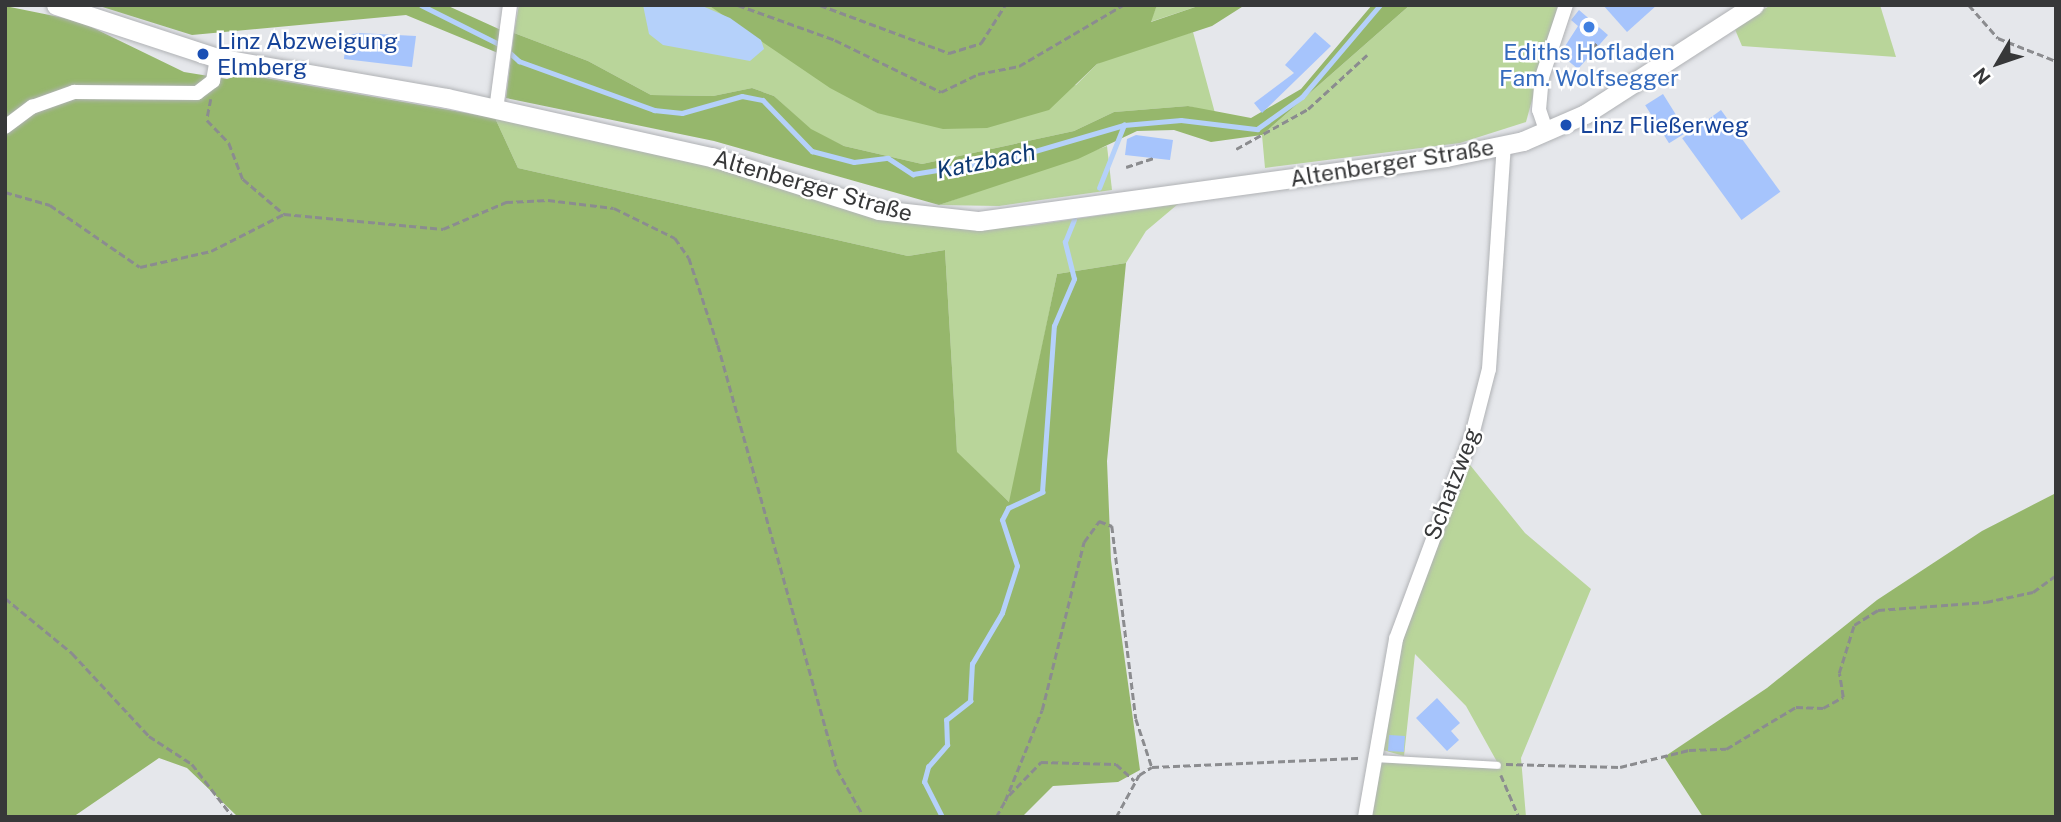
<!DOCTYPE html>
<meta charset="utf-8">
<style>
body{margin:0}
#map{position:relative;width:2061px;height:822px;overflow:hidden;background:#e5e7eb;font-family:"Public Sans",sans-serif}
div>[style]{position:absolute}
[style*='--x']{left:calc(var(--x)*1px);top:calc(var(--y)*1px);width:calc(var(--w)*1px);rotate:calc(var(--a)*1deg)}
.green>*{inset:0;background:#b9d59a}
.forest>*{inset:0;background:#96b76c}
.water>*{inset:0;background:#b5d1fa}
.stream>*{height:4.5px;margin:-2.25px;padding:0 2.25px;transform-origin:2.25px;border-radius:2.25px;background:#b5d1fa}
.building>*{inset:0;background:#a6c4fc;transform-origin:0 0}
.path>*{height:2.5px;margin-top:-1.25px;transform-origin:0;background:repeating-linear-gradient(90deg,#8b8c8f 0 7px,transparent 0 10.5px)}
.roads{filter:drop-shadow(0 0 2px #b0b2b5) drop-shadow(0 0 2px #b0b2b5)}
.service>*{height:7px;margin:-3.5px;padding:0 3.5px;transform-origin:3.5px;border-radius:3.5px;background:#fff}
.minor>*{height:14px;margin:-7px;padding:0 7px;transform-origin:7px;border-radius:7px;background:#fff}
.tertiary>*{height:19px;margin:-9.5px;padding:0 9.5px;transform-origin:9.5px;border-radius:9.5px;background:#fff}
.dots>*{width:19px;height:19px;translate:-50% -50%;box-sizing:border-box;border:4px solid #fff;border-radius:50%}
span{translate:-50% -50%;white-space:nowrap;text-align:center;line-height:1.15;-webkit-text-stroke:5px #fff;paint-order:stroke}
.transit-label{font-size:23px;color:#164399}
.left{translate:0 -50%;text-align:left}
.shop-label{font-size:23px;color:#366cbe}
.street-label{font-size:23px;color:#373839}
.water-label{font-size:24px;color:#0e3a73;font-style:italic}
.frame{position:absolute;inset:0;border:7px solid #373839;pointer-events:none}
.north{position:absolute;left:1963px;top:28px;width:70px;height:70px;-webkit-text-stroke:5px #fff;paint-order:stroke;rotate:231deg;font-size:19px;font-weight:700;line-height:28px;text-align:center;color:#373839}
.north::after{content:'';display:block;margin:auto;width:24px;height:32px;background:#373839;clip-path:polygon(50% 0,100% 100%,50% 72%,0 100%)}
</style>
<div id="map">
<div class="green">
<i style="clip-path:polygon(519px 5px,708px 5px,877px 113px,1076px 85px,1097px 64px,1121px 52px,1193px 32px,1215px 113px,1188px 106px,1114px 112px,1074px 131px,922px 164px,844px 146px,811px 130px,774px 96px,752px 88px,713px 96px,651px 95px,588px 61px,514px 33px)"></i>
<i style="clip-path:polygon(1157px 5px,1201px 5px,1150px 22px)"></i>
<i style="clip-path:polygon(1410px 5px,1558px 5px,1526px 122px,1460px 143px,1265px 168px,1262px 135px)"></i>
<i style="clip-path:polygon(1771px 5px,1880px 5px,1896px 57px,1742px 46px,1734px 27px)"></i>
<i style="clip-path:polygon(495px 118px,705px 163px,884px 219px,933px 226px,1027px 226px,1178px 204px,1146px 231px,1126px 263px,1057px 274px,1010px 503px,957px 453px,945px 250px,908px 256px,518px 168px)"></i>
<i style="clip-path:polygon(1107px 146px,1112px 190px,999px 206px,939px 205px)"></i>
<i style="clip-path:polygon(1466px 460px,1525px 533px,1591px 589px,1521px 758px,1526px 817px,1368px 817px,1376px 762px,1501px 769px,1466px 706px,1415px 654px,1404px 756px,1379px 749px,1400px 646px)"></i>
</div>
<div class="forest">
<i style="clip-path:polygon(96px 5px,446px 5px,501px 30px,498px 53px,406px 15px,192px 35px)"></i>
<i style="clip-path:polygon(708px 5px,1157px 5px,1151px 22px,1201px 5px,1245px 5px,1212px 26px,1097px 64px,1049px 110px,987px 128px,943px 129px,877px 113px,830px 88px)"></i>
<i style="clip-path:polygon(1372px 5px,1410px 5px,1262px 135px,1211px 142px,1174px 130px,1137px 131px,1078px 159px,939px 205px,714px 141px,506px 98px,514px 33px,588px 61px,651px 95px,713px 96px,752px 88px,774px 96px,811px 129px,844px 146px,922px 164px,1074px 131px,1114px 112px,1188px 106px,1251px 118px,1301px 89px)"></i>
<i style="clip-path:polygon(5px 6px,79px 21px,184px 72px,227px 79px,243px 74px,495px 118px,518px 168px,908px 256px,945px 250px,957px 452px,1009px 502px,1057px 274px,1126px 263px,1107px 461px,1111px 560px,1140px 770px,1118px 782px,1053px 786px,1022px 817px,238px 817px,187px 768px,159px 758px,73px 817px,5px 817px)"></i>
<i style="clip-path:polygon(2056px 493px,2056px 817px,1703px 817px,1664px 757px,1767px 688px,1877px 600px,1982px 531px)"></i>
</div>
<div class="water">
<i style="clip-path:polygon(700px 5px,730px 18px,761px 40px,764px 49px,750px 61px,663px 45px,649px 34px,643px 5px)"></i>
</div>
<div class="stream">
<i style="--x:206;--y:5;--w:106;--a:0"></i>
<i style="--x:421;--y:5;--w:89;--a:26.6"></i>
<i style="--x:508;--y:51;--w:15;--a:42"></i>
<i style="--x:519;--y:61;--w:144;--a:19.9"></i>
<i style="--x:654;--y:110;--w:28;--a:6"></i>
<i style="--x:682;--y:113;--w:62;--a:-15.8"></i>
<i style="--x:742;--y:96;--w:21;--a:11"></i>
<i style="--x:763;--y:100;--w:71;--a:46.1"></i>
<i style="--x:812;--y:151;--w:43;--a:14.7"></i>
<i style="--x:854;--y:162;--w:34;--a:-7"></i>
<i style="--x:888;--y:158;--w:30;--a:33"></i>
<i style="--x:913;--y:174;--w:99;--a:-9.3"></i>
<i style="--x:1011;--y:158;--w:118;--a:-16.3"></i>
<i style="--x:1124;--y:125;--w:57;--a:-5"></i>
<i style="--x:1181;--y:120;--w:77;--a:6.8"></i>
<i style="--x:1257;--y:129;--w:55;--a:-35.4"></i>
<i style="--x:1302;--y:97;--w:121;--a:-49.7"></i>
<i style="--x:1099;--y:188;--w:68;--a:-68.4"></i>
<i style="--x:942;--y:817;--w:39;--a:-117"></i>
<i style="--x:924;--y:782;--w:16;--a:-75"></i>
<i style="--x:928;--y:767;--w:29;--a:-49"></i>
<i style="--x:947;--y:745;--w:25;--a:-92"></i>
<i style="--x:946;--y:720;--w:31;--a:-38"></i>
<i style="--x:970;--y:701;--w:37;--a:-87"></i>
<i style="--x:972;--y:664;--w:59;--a:-59.5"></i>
<i style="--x:1002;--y:613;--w:49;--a:-72.3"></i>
<i style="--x:1017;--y:566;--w:48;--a:-108.1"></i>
<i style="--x:1002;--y:520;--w:13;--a:-63"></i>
<i style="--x:1008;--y:508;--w:38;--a:-25"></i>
<i style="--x:1042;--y:492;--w:166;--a:-85.9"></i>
<i style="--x:1054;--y:326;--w:51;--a:-66.9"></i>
<i style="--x:1074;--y:279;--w:38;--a:-104"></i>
<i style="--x:1065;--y:242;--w:24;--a:-68"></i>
</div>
<div class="building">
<i style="clip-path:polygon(1603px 5px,1657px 5px,1627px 32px)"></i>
<i style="clip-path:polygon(1579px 10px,1608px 35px,1578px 69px,1560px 54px,1578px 26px,1571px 20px)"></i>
<i style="clip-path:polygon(1315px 32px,1331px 46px,1262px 113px,1254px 103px,1294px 73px,1285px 65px)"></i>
<i style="clip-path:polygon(359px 33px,416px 36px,412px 67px,344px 59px,346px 36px)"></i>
<i style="left:1663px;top:94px;width:45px;height:21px;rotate:58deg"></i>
<i style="left:1721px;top:110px;width:101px;height:48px;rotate:54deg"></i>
<i style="clip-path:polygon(1136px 135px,1173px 140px,1170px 160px,1125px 155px,1127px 139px)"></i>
<i style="clip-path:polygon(1437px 698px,1460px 723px,1451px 731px,1459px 740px,1447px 751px,1416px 718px)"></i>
<i style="left:1389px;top:735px;width:16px;height:16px;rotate:4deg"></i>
</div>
<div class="path">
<i style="--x:738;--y:5;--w:103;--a:19.8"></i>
<i style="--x:835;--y:40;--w:118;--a:26.1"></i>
<i style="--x:941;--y:92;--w:41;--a:-25.9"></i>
<i style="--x:978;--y:74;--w:42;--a:-11"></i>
<i style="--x:1019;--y:66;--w:121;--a:-30.4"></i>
<i style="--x:820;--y:5;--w:138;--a:20.4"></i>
<i style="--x:949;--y:53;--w:34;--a:-17"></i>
<i style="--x:981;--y:43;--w:45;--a:-57.7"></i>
<i style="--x:1969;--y:5;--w:44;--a:48.7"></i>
<i style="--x:1998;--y:38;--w:62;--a:21.6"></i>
<i style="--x:1592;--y:49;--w:8;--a:-50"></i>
<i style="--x:211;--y:99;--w:21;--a:101"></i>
<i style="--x:207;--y:120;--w:32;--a:46"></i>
<i style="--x:229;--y:143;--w:39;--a:69"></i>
<i style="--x:243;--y:179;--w:54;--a:40.5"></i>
<i style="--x:284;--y:214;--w:160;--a:5.4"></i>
<i style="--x:443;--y:229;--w:69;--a:-23.2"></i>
<i style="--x:506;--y:202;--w:42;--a:-2.7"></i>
<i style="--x:548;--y:200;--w:66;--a:6.9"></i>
<i style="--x:614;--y:208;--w:68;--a:26.2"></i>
<i style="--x:675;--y:238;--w:24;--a:55"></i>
<i style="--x:689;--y:258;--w:92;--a:71.6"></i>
<i style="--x:718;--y:345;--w:440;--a:74.3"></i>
<i style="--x:837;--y:769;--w:55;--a:60.6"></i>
<i style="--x:1236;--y:149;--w:82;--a:-29.1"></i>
<i style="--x:1308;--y:109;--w:80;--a:-42.5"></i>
<i style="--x:1126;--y:167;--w:29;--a:-18"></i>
<i style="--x:5;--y:192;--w:47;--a:16.1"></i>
<i style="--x:50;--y:205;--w:109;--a:34.6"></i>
<i style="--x:140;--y:267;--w:73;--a:-12.7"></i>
<i style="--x:211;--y:251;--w:82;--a:-26.9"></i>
<i style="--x:5;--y:598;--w:87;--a:39.4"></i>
<i style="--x:72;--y:653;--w:113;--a:47.1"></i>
<i style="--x:149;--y:736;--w:51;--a:33.1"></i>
<i style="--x:192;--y:764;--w:67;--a:52.3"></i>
<i style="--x:1506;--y:764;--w:114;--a:1.5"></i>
<i style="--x:1620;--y:767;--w:71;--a:-13.8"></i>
<i style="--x:1689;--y:750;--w:37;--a:-2"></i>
<i style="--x:1726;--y:749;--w:82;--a:-31"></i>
<i style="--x:1796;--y:707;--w:27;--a:2"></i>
<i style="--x:1823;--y:708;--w:23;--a:-29"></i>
<i style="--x:1843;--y:697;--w:24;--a:-99"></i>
<i style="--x:1839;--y:673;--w:50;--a:-72.6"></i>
<i style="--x:1854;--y:625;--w:28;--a:-32"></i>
<i style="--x:1878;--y:610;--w:108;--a:-4.2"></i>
<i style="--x:1986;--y:602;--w:48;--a:-12"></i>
<i style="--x:2033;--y:592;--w:29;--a:-36"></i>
<i style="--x:1501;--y:775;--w:46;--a:66.8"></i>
<i style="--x:1009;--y:795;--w:46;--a:-45.9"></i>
<i style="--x:1041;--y:762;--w:75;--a:1.5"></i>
<i style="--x:1116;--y:764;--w:25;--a:42"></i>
<i style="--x:1005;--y:801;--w:98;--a:-67.9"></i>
<i style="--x:1042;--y:710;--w:173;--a:-76"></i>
<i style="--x:1084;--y:542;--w:26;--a:-54"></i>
<i style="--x:1099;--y:521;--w:14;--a:21"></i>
<i style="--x:1112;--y:526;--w:194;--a:82.9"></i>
<i style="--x:1136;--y:719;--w:51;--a:71.6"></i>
<i style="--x:996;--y:817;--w:18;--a:-61"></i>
<i style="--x:1116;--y:817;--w:48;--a:-61.3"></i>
<i style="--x:1139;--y:775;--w:15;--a:-32"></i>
<i style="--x:1152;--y:767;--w:210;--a:-2.5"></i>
</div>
<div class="roads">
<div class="service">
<i style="--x:1373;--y:758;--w:124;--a:3.2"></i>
</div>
<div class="minor">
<i style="--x:496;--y:110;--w:106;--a:-82.4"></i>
<i style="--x:5;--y:127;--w:34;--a:-37"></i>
<i style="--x:32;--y:107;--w:45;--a:-19.7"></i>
<i style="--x:74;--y:92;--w:123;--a:0.5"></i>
<i style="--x:197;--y:93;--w:20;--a:-37"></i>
<i style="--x:213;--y:81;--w:23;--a:-80"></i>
<i style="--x:1547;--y:133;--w:24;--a:-109"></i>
<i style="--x:1539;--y:110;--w:33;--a:-85"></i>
<i style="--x:1542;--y:77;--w:76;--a:-71.6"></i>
<i style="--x:1365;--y:817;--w:181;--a:-80.1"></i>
<i style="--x:1396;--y:639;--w:218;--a:-69.6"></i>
<i style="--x:1472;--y:435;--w:68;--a:-75.6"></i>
<i style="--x:1489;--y:369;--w:224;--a:-86.2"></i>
</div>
<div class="tertiary">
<i style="--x:56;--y:5;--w:169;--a:18.2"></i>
<i style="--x:217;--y:58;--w:233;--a:9.9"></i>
<i style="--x:447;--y:98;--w:271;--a:12.6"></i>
<i style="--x:712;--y:157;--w:175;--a:17.6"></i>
<i style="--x:879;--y:210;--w:101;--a:6.3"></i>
<i style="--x:979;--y:221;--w:471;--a:-7.8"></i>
<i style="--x:1446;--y:157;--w:79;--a:-11.7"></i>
<i style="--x:1523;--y:141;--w:68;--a:-23.5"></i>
<i style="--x:1585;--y:114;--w:201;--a:-32.8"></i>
</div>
</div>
<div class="dots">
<i style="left:1589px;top:27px;background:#3f7fe0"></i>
<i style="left:203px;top:54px;background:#1a4fb4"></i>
<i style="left:1566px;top:125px;background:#1a4fb4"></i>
</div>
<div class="transit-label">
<span class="left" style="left:217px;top:54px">Linz Abzweigung<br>Elmberg</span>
<span class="left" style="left:1580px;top:125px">Linz Fließerweg</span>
</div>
<div class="shop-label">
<span style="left:1589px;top:65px">Ediths Hofladen<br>Fam. Wolfsegger</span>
</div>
<div class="street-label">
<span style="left:1392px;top:163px;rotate:-9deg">Altenberger Straße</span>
<span style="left:813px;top:186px;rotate:16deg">Altenberger Straße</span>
<span style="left:1452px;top:484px;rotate:-69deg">Schatzweg</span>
</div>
<div class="water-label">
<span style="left:986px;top:161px;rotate:-11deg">Katzbach</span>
</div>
<div class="frame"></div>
<div class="north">N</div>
</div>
